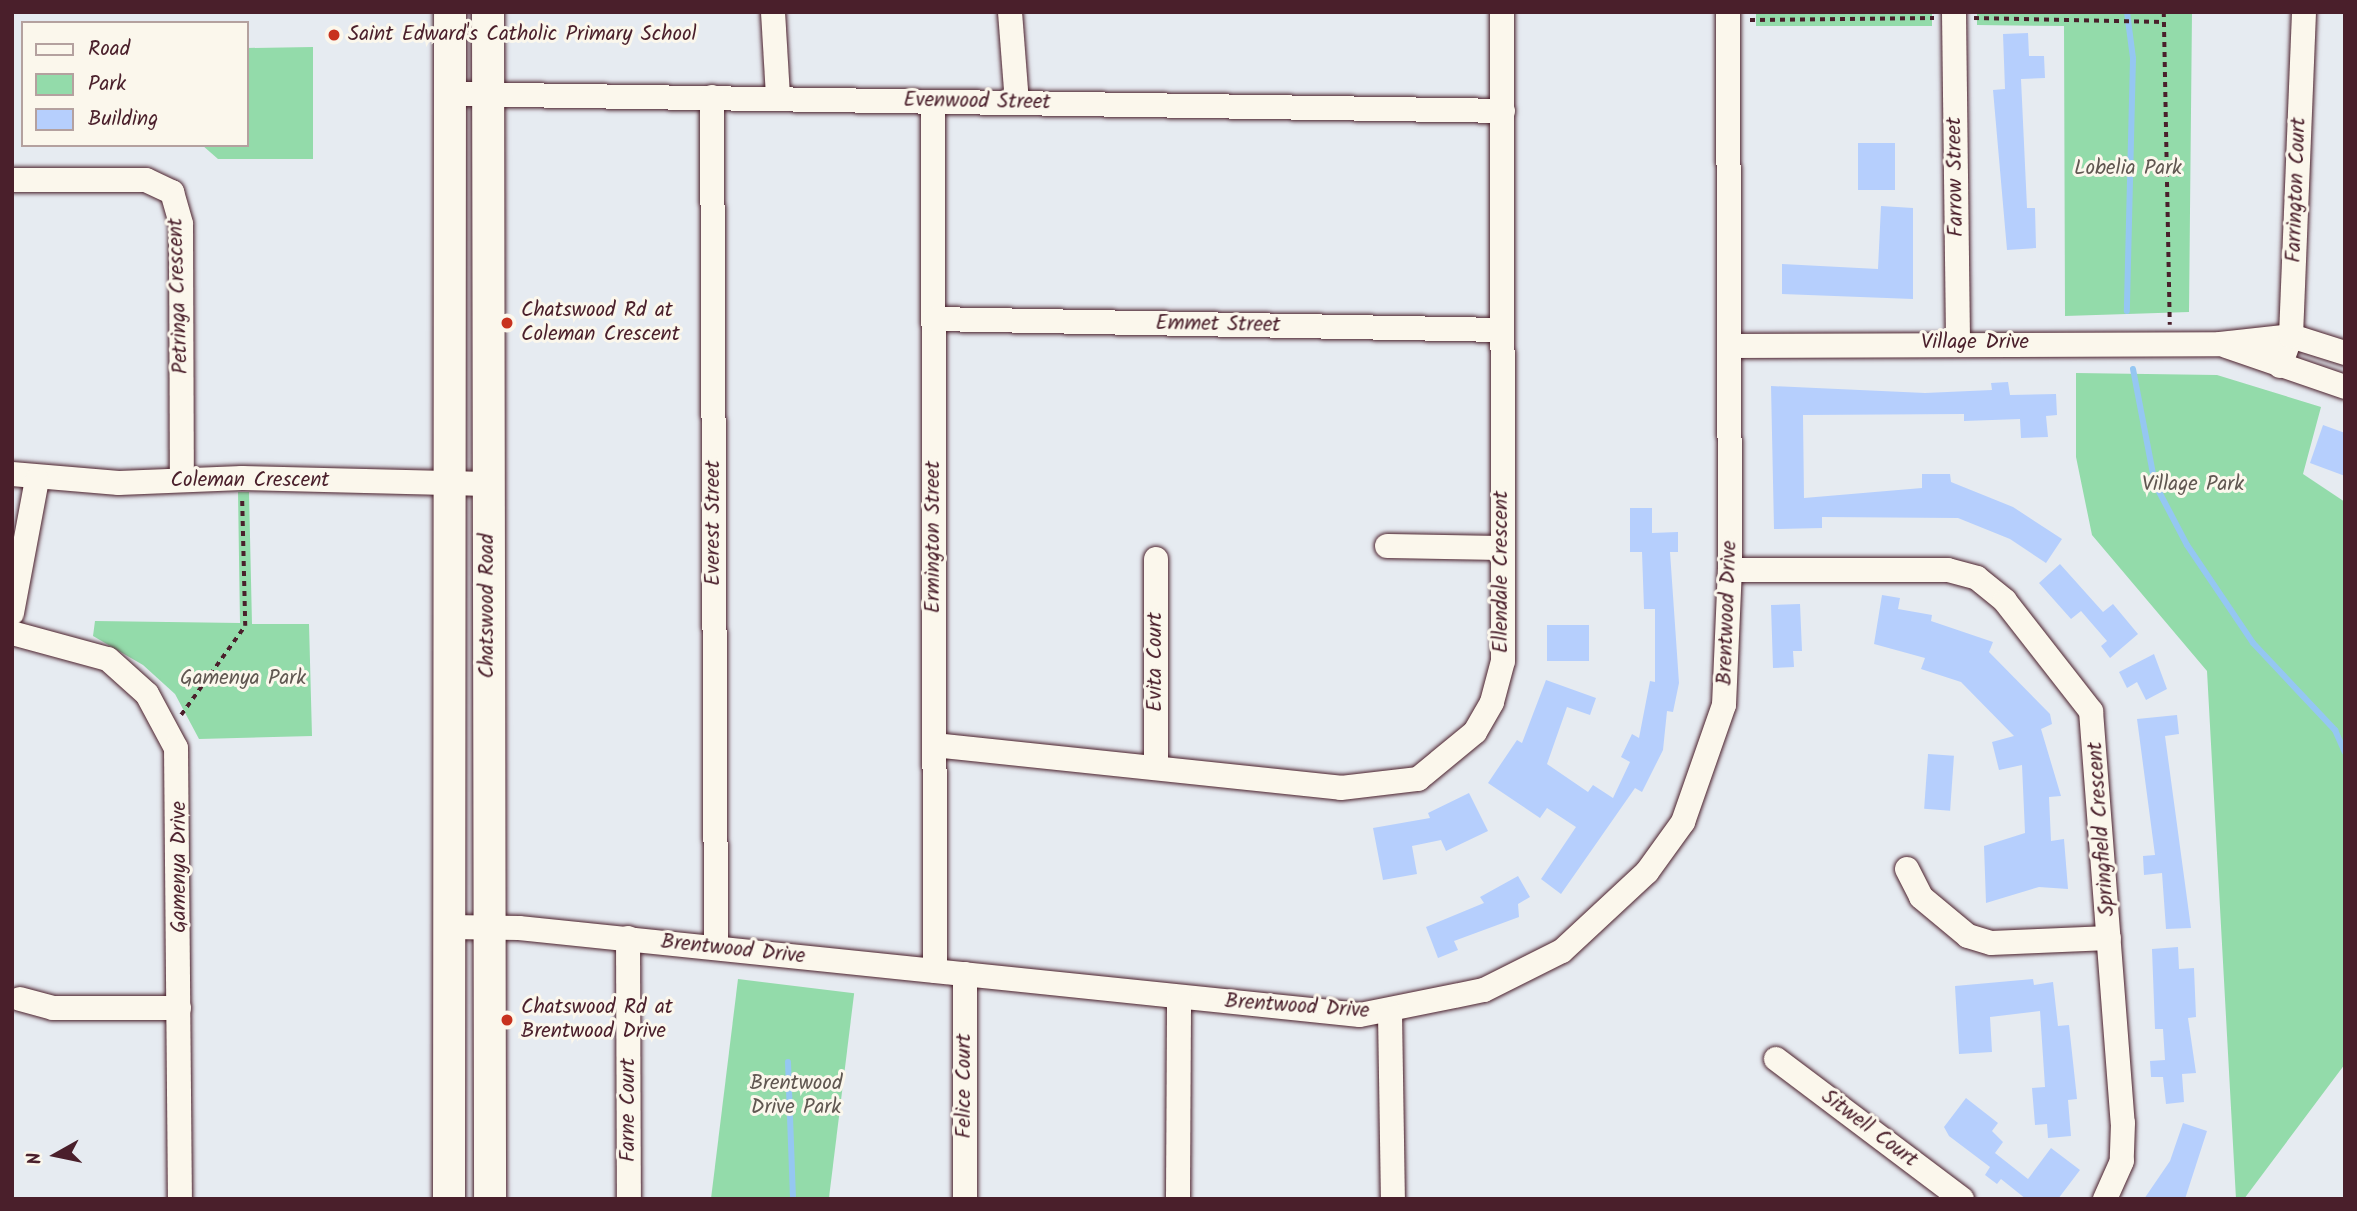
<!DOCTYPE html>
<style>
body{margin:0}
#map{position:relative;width:2357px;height:1211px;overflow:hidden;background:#e6ebf1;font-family:Kalam,sans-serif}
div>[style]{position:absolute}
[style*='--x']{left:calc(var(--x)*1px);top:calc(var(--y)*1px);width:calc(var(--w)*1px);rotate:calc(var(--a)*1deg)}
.green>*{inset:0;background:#93dbaa;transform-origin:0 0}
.stream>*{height:6px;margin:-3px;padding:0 3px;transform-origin:3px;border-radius:3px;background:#95c7f2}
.building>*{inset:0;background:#b6cffd;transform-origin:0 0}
.path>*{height:3.5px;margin-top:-1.75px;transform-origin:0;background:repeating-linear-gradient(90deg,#4a1f2b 0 5px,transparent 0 10px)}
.roads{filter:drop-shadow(0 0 2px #4a1f2b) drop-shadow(0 0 2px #4a1f2b)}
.minor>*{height:24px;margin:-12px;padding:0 12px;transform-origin:12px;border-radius:12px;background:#fbf7ec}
.major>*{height:32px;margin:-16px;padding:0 16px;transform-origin:16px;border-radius:16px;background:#fbf7ec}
.dots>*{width:19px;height:19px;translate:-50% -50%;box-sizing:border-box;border:4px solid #fbf7ec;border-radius:50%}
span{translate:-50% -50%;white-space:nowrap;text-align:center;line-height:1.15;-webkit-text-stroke:6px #fbf7ec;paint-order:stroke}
.poi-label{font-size:21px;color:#4a1f2b}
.left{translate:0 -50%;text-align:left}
.street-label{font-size:21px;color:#4a1f2b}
.park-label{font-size:21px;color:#605751}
.frame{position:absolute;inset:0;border:14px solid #4a1f2b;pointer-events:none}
.legend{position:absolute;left:21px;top:21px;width:228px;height:126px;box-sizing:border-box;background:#fbf7ec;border:2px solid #b4a19f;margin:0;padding:9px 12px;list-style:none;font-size:21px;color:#4a1f2b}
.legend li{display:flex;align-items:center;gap:14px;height:35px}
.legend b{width:35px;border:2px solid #b4a19f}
.north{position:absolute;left:21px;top:1120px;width:70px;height:70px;-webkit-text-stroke:5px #fbf7ec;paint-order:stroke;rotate:261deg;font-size:19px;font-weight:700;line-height:28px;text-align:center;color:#4a1f2b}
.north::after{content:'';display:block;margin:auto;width:24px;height:32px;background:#4a1f2b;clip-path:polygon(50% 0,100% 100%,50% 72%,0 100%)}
</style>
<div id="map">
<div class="green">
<i style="clip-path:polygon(2192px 12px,2189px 312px,2065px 316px,2064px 26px,1977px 25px,1977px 13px)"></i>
<i style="left:1756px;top:14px;width:176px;height:12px"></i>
<i style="clip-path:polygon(313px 47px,313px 159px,218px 159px,202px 145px,138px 146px,247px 145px,247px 48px)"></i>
<i style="clip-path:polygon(2076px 373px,2217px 375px,2321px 407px,2303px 474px,2345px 502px,2345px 1064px,2244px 1199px,2236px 1199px,2207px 671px,2092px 535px,2076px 457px)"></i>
<i style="clip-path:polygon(238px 492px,249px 492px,252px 624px,309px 624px,312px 736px,199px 739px,175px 694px,143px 665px,93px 636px,95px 621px,240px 623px)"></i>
<i style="left:738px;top:979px;width:117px;height:220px;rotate:7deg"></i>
</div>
<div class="stream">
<i style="--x:2127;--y:12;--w:46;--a:82.6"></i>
<i style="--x:2133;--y:58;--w:253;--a:91.4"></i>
<i style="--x:2133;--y:369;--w:117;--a:79.2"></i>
<i style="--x:2155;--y:484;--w:69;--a:62.3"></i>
<i style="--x:2187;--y:545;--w:118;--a:56"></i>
<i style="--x:2253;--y:643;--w:120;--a:46.7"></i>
<i style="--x:2335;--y:730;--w:24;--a:66"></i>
<i style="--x:788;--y:1062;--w:137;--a:87.9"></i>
</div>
<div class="building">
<i style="clip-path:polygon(2028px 33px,2029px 56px,2044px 56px,2045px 78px,2021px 79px,2027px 208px,2035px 208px,2036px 248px,2007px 250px,1993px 90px,2005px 89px,2003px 34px)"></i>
<i style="left:1858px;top:143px;width:37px;height:47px"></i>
<i style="clip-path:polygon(1881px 206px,1913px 208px,1913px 299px,1782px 294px,1782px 264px,1878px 269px)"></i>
<i style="clip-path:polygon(2008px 382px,2010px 395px,2056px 394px,2057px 415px,2046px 416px,2048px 437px,2021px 438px,2020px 419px,1964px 421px,1964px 414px,1803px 415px,1804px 498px,1922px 488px,1922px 474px,1950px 474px,1951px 482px,2013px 507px,2062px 539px,2046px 563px,2010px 539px,1958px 518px,1822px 517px,1822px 528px,1774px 529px,1771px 386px,1925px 393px,1992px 390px,1991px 383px)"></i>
<i style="clip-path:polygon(2323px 425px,2345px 433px,2345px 476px,2310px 463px)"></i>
<i style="clip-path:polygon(1630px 508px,1652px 508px,1652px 533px,1678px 532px,1678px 552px,1670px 552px,1679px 683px,1673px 712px,1667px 711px,1663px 750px,1642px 792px,1635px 788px,1561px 894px,1541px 879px,1576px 827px,1547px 808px,1540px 818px,1488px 783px,1517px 740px,1522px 743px,1546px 680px,1596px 698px,1590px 715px,1567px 707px,1547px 764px,1588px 792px,1593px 785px,1613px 798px,1630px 762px,1621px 757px,1632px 734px,1639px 738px,1650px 681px,1655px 682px,1655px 609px,1644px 609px,1642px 552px,1630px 552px)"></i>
<i style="clip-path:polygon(2060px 564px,2103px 612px,2113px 604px,2138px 634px,2110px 658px,2101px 646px,2107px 641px,2081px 611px,2071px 619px,2039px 583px)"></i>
<i style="clip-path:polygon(1882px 595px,1900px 598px,1898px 609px,1932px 615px,1931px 621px,1993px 642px,1989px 652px,2050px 714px,2052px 724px,2041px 729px,2061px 796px,2049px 797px,2051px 841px,2064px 839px,2068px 889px,2039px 887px,1986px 903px,1984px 846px,2025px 833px,2022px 765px,1999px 770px,1992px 742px,2014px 736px,1961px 682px,1921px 669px,1925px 658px,1874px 644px)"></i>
<i style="clip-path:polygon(1800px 604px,1802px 651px,1793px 651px,1794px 667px,1773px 668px,1771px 605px)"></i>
<i style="left:1547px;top:625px;width:42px;height:36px"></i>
<i style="clip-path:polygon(2154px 654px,2167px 689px,2146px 700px,2137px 682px,2127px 688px,2119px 672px)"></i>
<i style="clip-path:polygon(2177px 715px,2179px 734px,2165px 736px,2191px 928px,2166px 929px,2162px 873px,2144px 875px,2143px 856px,2155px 855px,2137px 719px)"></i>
<i style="left:1928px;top:754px;width:26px;height:55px;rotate:4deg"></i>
<i style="clip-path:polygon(1469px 793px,1488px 831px,1446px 851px,1441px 840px,1412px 846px,1417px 874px,1383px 880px,1373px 828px,1430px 818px,1428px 813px)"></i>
<i style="clip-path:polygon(1518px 876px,1530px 897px,1518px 904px,1519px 917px,1454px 941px,1458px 950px,1438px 958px,1426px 927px,1484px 903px,1480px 897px)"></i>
<i style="clip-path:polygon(2178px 947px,2179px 969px,2194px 968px,2196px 1017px,2188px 1018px,2196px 1073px,2182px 1074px,2184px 1102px,2166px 1104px,2163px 1077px,2151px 1077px,2150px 1061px,2165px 1060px,2163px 1029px,2155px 1029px,2152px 949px)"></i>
<i style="clip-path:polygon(2033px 979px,2034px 985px,2053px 982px,2058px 1026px,2069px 1025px,2077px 1099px,2068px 1100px,2071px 1136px,2048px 1138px,2047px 1124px,2035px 1125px,2032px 1088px,2045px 1087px,2040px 1011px,1990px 1017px,1992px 1052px,1959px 1054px,1955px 986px)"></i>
<i style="clip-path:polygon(1966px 1098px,1998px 1123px,1992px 1131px,2003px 1142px,1995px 1153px,2028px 1179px,2051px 1148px,2080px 1170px,2058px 1199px,2026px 1199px,2001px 1179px,1997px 1184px,1985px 1175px,1990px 1167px,1949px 1136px,1944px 1127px)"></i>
<i style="clip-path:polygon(2183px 1123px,2207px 1131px,2185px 1199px,2144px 1199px,2170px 1161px)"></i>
</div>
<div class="path">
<i style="--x:2164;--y:12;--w:313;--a:88.9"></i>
<i style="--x:1974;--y:18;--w:190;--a:1.2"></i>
<i style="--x:1750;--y:20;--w:184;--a:-0.6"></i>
<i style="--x:181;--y:715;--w:110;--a:-54.3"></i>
<i style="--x:245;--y:626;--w:127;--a:-91.4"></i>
</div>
<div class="roads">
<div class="minor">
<i style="--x:773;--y:12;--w:84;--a:86.6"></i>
<i style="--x:1010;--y:12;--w:90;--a:85.6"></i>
<i style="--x:1954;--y:12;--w:330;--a:89.3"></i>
<i style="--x:450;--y:94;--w:1053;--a:0.92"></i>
<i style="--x:712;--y:97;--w:851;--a:89.73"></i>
<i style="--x:933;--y:102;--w:869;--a:89.87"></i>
<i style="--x:12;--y:180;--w:134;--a:0"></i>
<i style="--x:146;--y:180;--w:29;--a:25"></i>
<i style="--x:172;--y:192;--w:33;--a:74"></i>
<i style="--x:181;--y:224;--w:255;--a:89.8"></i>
<i style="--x:934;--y:319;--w:568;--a:1.11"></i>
<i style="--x:1731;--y:346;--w:489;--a:-0.2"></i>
<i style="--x:2220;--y:344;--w:71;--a:-6.4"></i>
<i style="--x:2291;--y:336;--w:57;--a:17.5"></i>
<i style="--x:2226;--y:346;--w:126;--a:19"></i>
<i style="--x:2280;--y:366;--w:32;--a:-70"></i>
<i style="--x:2291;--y:336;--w:324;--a:-87.7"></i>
<i style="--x:12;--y:474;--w:107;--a:4.8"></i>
<i style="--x:119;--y:483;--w:123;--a:-2.3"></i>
<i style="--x:242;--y:478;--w:246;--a:1.4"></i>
<i style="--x:1387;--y:546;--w:115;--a:1"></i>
<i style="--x:1730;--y:570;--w:218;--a:0"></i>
<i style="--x:1948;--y:570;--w:30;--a:15"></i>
<i style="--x:1977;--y:578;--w:36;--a:39"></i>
<i style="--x:2005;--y:601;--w:140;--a:52"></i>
<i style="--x:2091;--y:711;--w:413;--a:85.6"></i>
<i style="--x:2123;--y:1123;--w:38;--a:92"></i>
<i style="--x:2122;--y:1161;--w:42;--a:114.1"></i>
<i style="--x:12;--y:613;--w:135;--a:-79.4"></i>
<i style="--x:12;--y:633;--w:99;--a:15.2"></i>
<i style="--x:108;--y:659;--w:52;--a:41.9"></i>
<i style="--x:147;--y:694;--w:61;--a:61.8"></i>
<i style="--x:176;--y:748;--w:451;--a:89.5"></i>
<i style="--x:934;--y:745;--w:409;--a:6"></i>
<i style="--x:1341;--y:788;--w:78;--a:-6.7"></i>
<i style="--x:1418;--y:779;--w:74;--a:-39.5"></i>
<i style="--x:1475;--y:732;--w:34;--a:-60"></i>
<i style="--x:1492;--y:702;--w:42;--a:-75"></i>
<i style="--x:1503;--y:661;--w:649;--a:-90.09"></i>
<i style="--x:1156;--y:765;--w:206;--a:-90"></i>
<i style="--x:1907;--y:869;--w:31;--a:63"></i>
<i style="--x:1921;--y:897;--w:61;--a:39.7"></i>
<i style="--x:1968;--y:936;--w:24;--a:17"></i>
<i style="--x:1991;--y:943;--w:118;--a:-2.4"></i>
<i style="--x:449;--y:927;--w:70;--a:0.8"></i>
<i style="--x:519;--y:928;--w:845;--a:5.91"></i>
<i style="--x:1360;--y:1015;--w:126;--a:-11.4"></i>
<i style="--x:1484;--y:990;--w:87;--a:-26.6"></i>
<i style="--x:1562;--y:951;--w:116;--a:-42.9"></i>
<i style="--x:1647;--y:872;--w:62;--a:-54.2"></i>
<i style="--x:1683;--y:822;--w:124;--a:-70.7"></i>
<i style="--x:1724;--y:705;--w:135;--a:-87.5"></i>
<i style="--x:1730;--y:570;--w:558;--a:-90.21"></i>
<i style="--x:628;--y:938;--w:261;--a:89.8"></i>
<i style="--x:965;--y:974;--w:225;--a:90"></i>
<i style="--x:20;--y:999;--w:34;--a:15"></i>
<i style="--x:53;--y:1008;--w:126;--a:0"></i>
<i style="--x:1390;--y:1013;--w:186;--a:89.1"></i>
<i style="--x:1776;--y:1059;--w:233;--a:37"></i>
<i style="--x:1178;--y:1199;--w:201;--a:-89.7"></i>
</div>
<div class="major">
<i style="--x:488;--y:12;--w:1187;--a:89.9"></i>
<i style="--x:449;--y:1199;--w:1187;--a:-89.95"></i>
</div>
</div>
<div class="dots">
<i style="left:334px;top:35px;background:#c8321e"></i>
<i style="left:507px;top:323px;background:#c8321e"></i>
<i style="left:507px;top:1020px;background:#c8321e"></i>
</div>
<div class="poi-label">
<span class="left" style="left:348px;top:35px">Saint Edward's Catholic Primary School</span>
<span class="left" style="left:521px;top:323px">Chatswood Rd at<br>Coleman Crescent</span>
<span class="left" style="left:521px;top:1020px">Chatswood Rd at<br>Brentwood Drive</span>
</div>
<div class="street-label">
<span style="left:977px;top:102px;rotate:1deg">Evenwood Street</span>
<span style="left:1956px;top:177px;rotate:-91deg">Farrow Street</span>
<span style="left:2297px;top:190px;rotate:-88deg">Farrington Court</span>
<span style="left:179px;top:296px;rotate:-92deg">Petringa Crescent</span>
<span style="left:1218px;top:325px;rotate:1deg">Emmet Street</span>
<span style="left:1975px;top:343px">Village Drive</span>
<span style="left:250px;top:481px">Coleman Crescent</span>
<span style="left:714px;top:523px;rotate:-90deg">Everest Street</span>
<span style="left:934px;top:537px;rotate:-90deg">Ermington Street</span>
<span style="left:1502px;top:572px;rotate:-90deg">Ellendale Crescent</span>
<span style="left:488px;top:606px;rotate:-90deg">Chatswood Road</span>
<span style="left:1728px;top:613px;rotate:-88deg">Brentwood Drive</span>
<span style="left:1156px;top:662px;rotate:-90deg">Evita Court</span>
<span style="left:2102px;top:829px;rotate:-94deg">Springfield Crescent</span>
<span style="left:180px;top:867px;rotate:-90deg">Gamenya Drive</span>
<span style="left:733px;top:950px;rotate:6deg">Brentwood Drive</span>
<span style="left:1297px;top:1007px;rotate:4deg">Brentwood Drive</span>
<span style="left:965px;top:1086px;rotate:-90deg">Felice Court</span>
<span style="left:629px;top:1110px;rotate:-90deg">Farne Court</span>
<span style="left:1869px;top:1129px;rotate:37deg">Sitwell Court</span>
</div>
<div class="park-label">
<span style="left:2128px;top:169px">Lobelia Park</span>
<span style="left:2193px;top:485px">Village Park</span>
<span style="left:243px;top:679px">Gamenya Park</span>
<span style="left:796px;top:1096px">Brentwood<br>Drive Park</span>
</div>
<div class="frame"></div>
<ul class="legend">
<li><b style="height:9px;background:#fbf7ec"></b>Road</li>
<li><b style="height:19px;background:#93dbaa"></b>Park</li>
<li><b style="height:19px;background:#b6cffd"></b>Building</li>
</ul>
<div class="north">N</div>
</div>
